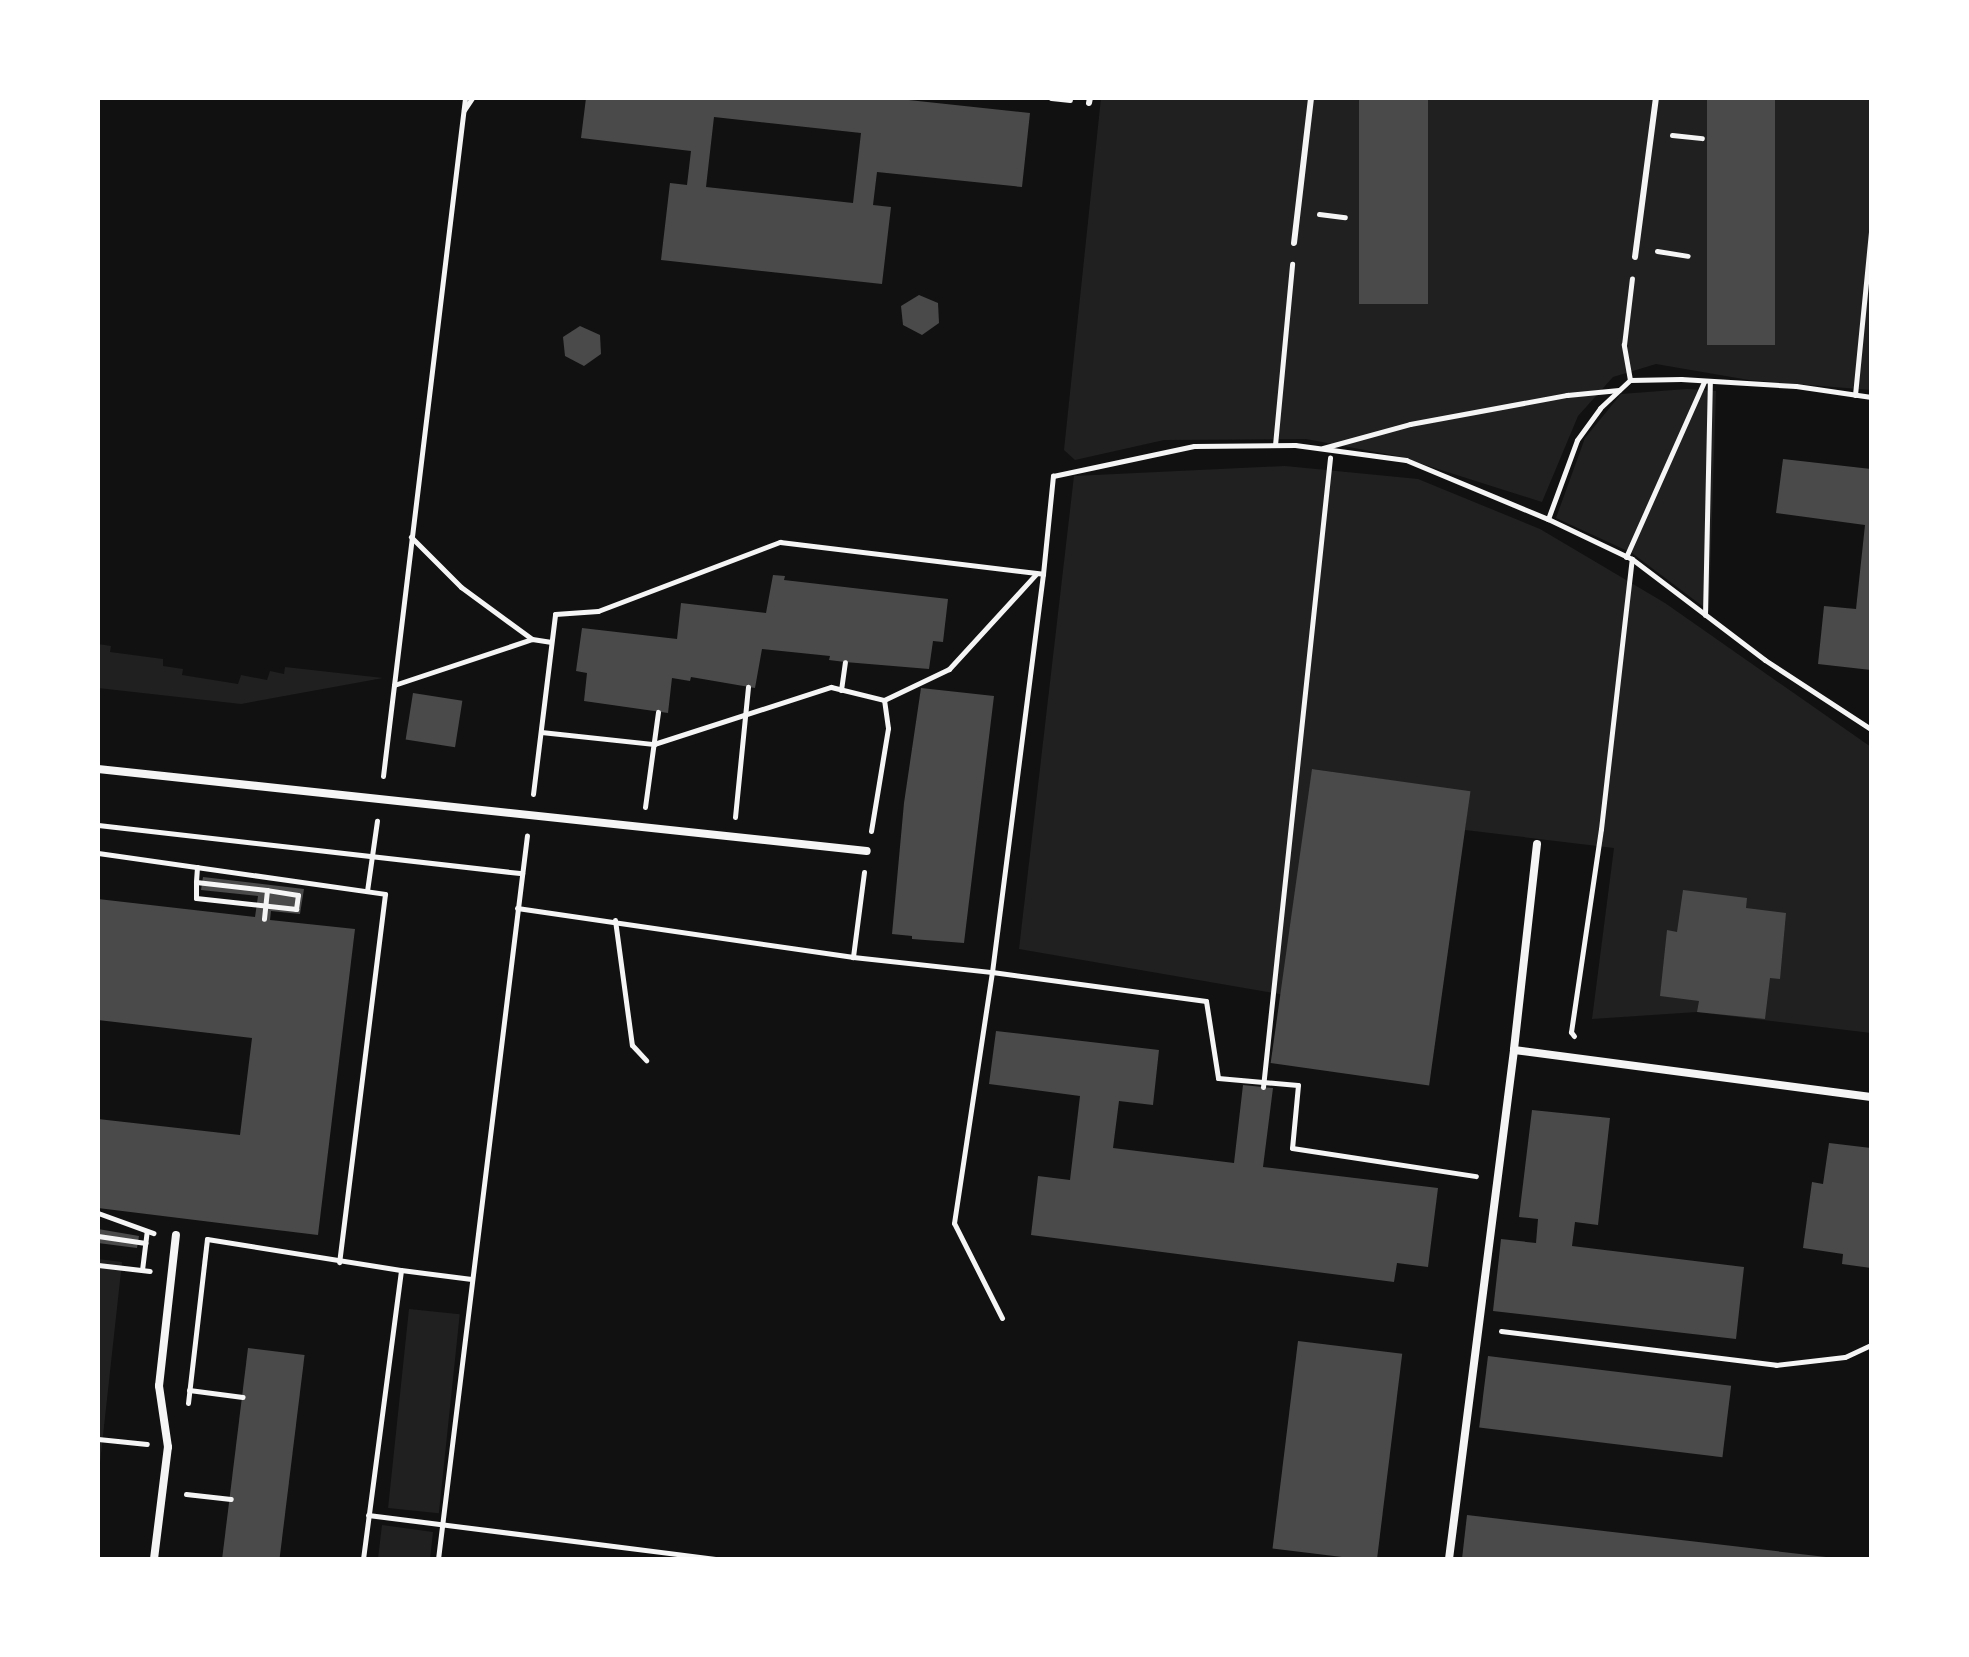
<!DOCTYPE html>
<style>
body{margin:0}
#map{position:relative;width:1969px;height:1657px;overflow:hidden;background:#111;font-family:Bitter,serif}
div>[style]{position:absolute}
[style*='--x']{left:calc(var(--x)*1px);top:calc(var(--y)*1px);width:calc(var(--w)*1px);rotate:calc(var(--a)*1deg)}
.green>*{inset:0;background:#202020;transform-origin:0 0}
.building>*{inset:0;background:#4a4a4a;transform-origin:0 0}
.path>*{height:5px;margin:-2.5px;padding:0 2.5px;transform-origin:2.5px;border-radius:2.5px;background:#f5f5f5}
.service>*{height:6px;margin:-3px;padding:0 3px;transform-origin:3px;border-radius:3px;background:#f5f5f5}
.minor>*{height:8px;margin:-4px;padding:0 4px;transform-origin:4px;border-radius:4px;background:#f5f5f5}
span{translate:-50% -50%;white-space:nowrap;text-align:center;line-height:1.15;-webkit-text-stroke:8px #fff;paint-order:stroke}
.frame{position:absolute;inset:0;border:100px solid #fff;pointer-events:none}
</style>
<div id="map">
<div class="green">
<i style="clip-path:polygon(1101px 98px,1871px 98px,1871px 390px,1749px 380px,1656px 364px,1613px 377px,1578px 416px,1542px 502px,1397px 456px,1306px 439px,1164px 440px,1075px 460px,1064px 450px)"></i>
<i style="clip-path:polygon(1687px 389px,1716px 391px,1709px 611px,1632px 553px,1556px 518px,1585px 438px,1621px 394px)"></i>
<i style="clip-path:polygon(1285px 466px,1418px 479px,1540px 529px,1665px 603px,1871px 747px,1871px 1033px,1697px 1012px,1592px 1019px,1614px 848px,1465px 830px,1469px 792px,1313px 769px,1285px 995px,1019px 949px,1074px 476px)"></i>
<i style="clip-path:polygon(98px 644px,111px 646px,110px 652px,163px 659px,163px 666px,183px 669px,182px 675px,238px 684px,241px 675px,267px 680px,270px 671px,284px 674px,285px 667px,383px 678px,241px 704px,98px 688px)"></i>
<i style="clip-path:polygon(98px 1259px,122px 1262px,98px 1481px)"></i>
<i style="left:409px;top:1309px;width:51px;height:200px;rotate:6deg"></i>
<i style="clip-path:polygon(382px 1525px,433px 1532px,430px 1559px,378px 1559px)"></i>
</div>
<div class="building">
<i style="clip-path:polygon(evenodd,586px 98px,890px 98px,1030px 113px,1022px 187px,877px 172px,873px 205px,891px 207px,882px 284px,661px 260px,670px 183px,687px 185px,691px 151px,581px 138px,586px 98px,714px 117px,861px 133px,853px 203px,706px 187px,714px 117px)"></i>
<i style="left:1359px;top:98px;width:69px;height:206px"></i>
<i style="left:1707px;top:98px;width:68px;height:247px"></i>
<i style="clip-path:polygon(919px 295px,938px 303px,939px 323px,922px 335px,903px 325px,901px 306px)"></i>
<i style="clip-path:polygon(580px 326px,600px 335px,601px 354px,584px 366px,565px 356px,563px 337px)"></i>
<i style="clip-path:polygon(1783px 459px,1871px 469px,1871px 670px,1818px 664px,1824px 606px,1856px 609px,1865px 525px,1776px 513px)"></i>
<i style="clip-path:polygon(773px 575px,785px 576px,784px 580px,948px 599px,943px 642px,933px 641px,929px 669px,845px 662px,829px 660px,830px 656px,762px 649px,755px 688px,691px 677px,690px 681px,672px 678px,668px 713px,584px 701px,587px 673px,576px 671px,582px 628px,677px 639px,681px 603px,766px 613px)"></i>
<i style="clip-path:polygon(921px 688px,994px 696px,964px 943px,912px 939px,912px 936px,892px 934px,904px 803px)"></i>
<i style="left:413px;top:693px;width:50px;height:47px;rotate:9deg"></i>
<i style="left:1312px;top:769px;width:160px;height:297px;rotate:8deg"></i>
<i style="clip-path:polygon(203px 877px,304px 889px,300px 914px,271px 911px,270px 920px,355px 929px,318px 1235px,98px 1208px,98px 1119px,240px 1135px,252px 1038px,98px 1020px,98px 899px,255px 917px,258px 896px,201px 890px)"></i>
<i style="clip-path:polygon(1683px 890px,1747px 898px,1746px 908px,1786px 913px,1780px 979px,1770px 978px,1765px 1019px,1697px 1012px,1699px 1001px,1660px 996px,1667px 930px,1677px 932px)"></i>
<i style="clip-path:polygon(996px 1031px,1159px 1050px,1153px 1105px,1119px 1101px,1113px 1148px,1234px 1163px,1243px 1085px,1273px 1088px,1263px 1167px,1438px 1188px,1428px 1267px,1397px 1263px,1394px 1282px,1031px 1235px,1038px 1176px,1070px 1180px,1080px 1096px,989px 1084px)"></i>
<i style="clip-path:polygon(1532px 1110px,1610px 1118px,1598px 1225px,1575px 1222px,1572px 1246px,1744px 1267px,1736px 1339px,1493px 1311px,1501px 1239px,1536px 1243px,1538px 1219px,1519px 1217px)"></i>
<i style="clip-path:polygon(1829px 1143px,1871px 1148px,1871px 1268px,1842px 1264px,1843px 1254px,1803px 1248px,1812px 1182px,1823px 1184px)"></i>
<i style="clip-path:polygon(98px 1229px,139px 1236px,137px 1248px,98px 1243px)"></i>
<i style="left:1298px;top:1341px;width:105px;height:209px;rotate:7deg"></i>
<i style="left:248px;top:1348px;width:57px;height:212px;rotate:7deg"></i>
<i style="left:1488px;top:1356px;width:245px;height:72px;rotate:7deg"></i>
<i style="clip-path:polygon(1467px 1515px,1826px 1557px,1826px 1559px,1462px 1559px)"></i>
</div>
<div class="path">
<i style="--x:1051;--y:98;--w:19;--a:6"></i>
<i style="--x:464;--y:110;--w:14;--a:-56"></i>
<i style="--x:1672;--y:135;--w:30;--a:6"></i>
<i style="--x:1319;--y:214;--w:26;--a:7"></i>
<i style="--x:1657;--y:251;--w:31;--a:9"></i>
<i style="--x:1630;--y:380;--w:36;--a:-100"></i>
<i style="--x:1624;--y:345;--w:67;--a:-83.2"></i>
<i style="--x:1855;--y:395;--w:164;--a:-84.4"></i>
<i style="--x:1275;--y:445;--w:182;--a:-84.6"></i>
<i style="--x:1323;--y:448;--w:90;--a:-15.4"></i>
<i style="--x:1410;--y:424;--w:160;--a:-10.5"></i>
<i style="--x:1567;--y:395;--w:52;--a:-5.5"></i>
<i style="--x:1548;--y:519;--w:84;--a:-69.8"></i>
<i style="--x:1577;--y:440;--w:39;--a:-54"></i>
<i style="--x:1600;--y:408;--w:41;--a:-43"></i>
<i style="--x:1630;--y:380;--w:51;--a:-1.1"></i>
<i style="--x:1681;--y:379;--w:115;--a:3.5"></i>
<i style="--x:1796;--y:386;--w:76;--a:8.3"></i>
<i style="--x:1626;--y:557;--w:192;--a:-66"></i>
<i style="--x:1705;--y:615;--w:233;--a:-88.8"></i>
<i style="--x:532;--y:639;--w:18;--a:9"></i>
<i style="--x:394;--y:685;--w:145;--a:-18.4"></i>
<i style="--x:532;--y:639;--w:88;--a:-143.8"></i>
<i style="--x:461;--y:587;--w:71;--a:-135"></i>
<i style="--x:841;--y:690;--w:28;--a:-82"></i>
<i style="--x:541;--y:732;--w:114;--a:6.1"></i>
<i style="--x:654;--y:744;--w:186;--a:-17.9"></i>
<i style="--x:831;--y:687;--w:55;--a:13.8"></i>
<i style="--x:884;--y:700;--w:72;--a:-25.5"></i>
<i style="--x:949;--y:669;--w:129;--a:-47.5"></i>
<i style="--x:383;--y:776;--w:683;--a:-83.1"></i>
<i style="--x:533;--y:794;--w:181;--a:-83"></i>
<i style="--x:555;--y:614;--w:43;--a:-4"></i>
<i style="--x:598;--y:611;--w:195;--a:-20.8"></i>
<i style="--x:780;--y:542;--w:265;--a:6.9"></i>
<i style="--x:1043;--y:574;--w:99;--a:-84.2"></i>
<i style="--x:1053;--y:476;--w:144;--a:-12"></i>
<i style="--x:1194;--y:446;--w:101;--a:-0.6"></i>
<i style="--x:1295;--y:445;--w:112;--a:7.7"></i>
<i style="--x:1406;--y:460;--w:154;--a:22.6"></i>
<i style="--x:1548;--y:519;--w:93;--a:25.5"></i>
<i style="--x:1632;--y:559;--w:167;--a:37.2"></i>
<i style="--x:1765;--y:660;--w:126;--a:33.1"></i>
<i style="--x:645;--y:807;--w:96;--a:-82.2"></i>
<i style="--x:735;--y:817;--w:131;--a:-84.3"></i>
<i style="--x:98;--y:825;--w:427;--a:6.5"></i>
<i style="--x:871;--y:831;--w:104;--a:-80.6"></i>
<i style="--x:888;--y:728;--w:28;--a:-98"></i>
<i style="--x:98;--y:853;--w:290;--a:8.1"></i>
<i style="--x:385;--y:894;--w:371;--a:97.1"></i>
<i style="--x:197;--y:867;--w:15;--a:94"></i>
<i style="--x:196;--y:882;--w:71;--a:6.4"></i>
<i style="--x:267;--y:890;--w:29;--a:96"></i>
<i style="--x:864;--y:872;--w:86;--a:97.4"></i>
<i style="--x:853;--y:957;--w:140;--a:6.2"></i>
<i style="--x:992;--y:972;--w:401;--a:-82.7"></i>
<i style="--x:196;--y:882;--w:16;--a:90"></i>
<i style="--x:196;--y:898;--w:101;--a:6.3"></i>
<i style="--x:296;--y:909;--w:14;--a:-82"></i>
<i style="--x:298;--y:895;--w:31;--a:-171"></i>
<i style="--x:367;--y:891;--w:71;--a:-81.9"></i>
<i style="--x:517;--y:908;--w:340;--a:8.3"></i>
<i style="--x:615;--y:920;--w:126;--a:82.3"></i>
<i style="--x:632;--y:1045;--w:21;--a:47"></i>
<i style="--x:1574;--y:1036;--w:5;--a:-127"></i>
<i style="--x:1571;--y:1032;--w:205;--a:-81.6"></i>
<i style="--x:1601;--y:829;--w:272;--a:-83.5"></i>
<i style="--x:1263;--y:1087;--w:633;--a:-83.92"></i>
<i style="--x:98;--y:1213;--w:59;--a:20"></i>
<i style="--x:98;--y:1236;--w:48;--a:8.5"></i>
<i style="--x:207;--y:1239;--w:196;--a:9.1"></i>
<i style="--x:98;--y:1265;--w:52;--a:6.6"></i>
<i style="--x:142;--y:1270;--w:38;--a:-83"></i>
<i style="--x:1002;--y:1318;--w:106;--a:-116.8"></i>
<i style="--x:954;--y:1223;--w:254;--a:-81.4"></i>
<i style="--x:992;--y:972;--w:216;--a:7.7"></i>
<i style="--x:1206;--y:1001;--w:78;--a:81.1"></i>
<i style="--x:1218;--y:1078;--w:80;--a:5"></i>
<i style="--x:1298;--y:1085;--w:63;--a:95.4"></i>
<i style="--x:1292;--y:1148;--w:186;--a:8.7"></i>
<i style="--x:1501;--y:1331;--w:277;--a:7"></i>
<i style="--x:1776;--y:1365;--w:69;--a:-6.6"></i>
<i style="--x:1845;--y:1357;--w:29;--a:-25"></i>
<i style="--x:189;--y:1390;--w:54;--a:7.4"></i>
<i style="--x:188;--y:1403;--w:165;--a:-83.4"></i>
<i style="--x:98;--y:1439;--w:49;--a:5.8"></i>
<i style="--x:186;--y:1494;--w:45;--a:6.3"></i>
<i style="--x:368;--y:1515;--w:352;--a:7.2"></i>
<i style="--x:363;--y:1559;--w:291;--a:-82.5"></i>
<i style="--x:401;--y:1270;--w:71;--a:7.3"></i>
<i style="--x:438;--y:1559;--w:729;--a:-82.99"></i>
</div>
<div class="service">
<i style="--x:1089;--y:103;--w:5;--a:-79"></i>
<i style="--x:1294;--y:243;--w:146;--a:-83.3"></i>
<i style="--x:1635;--y:257;--w:160;--a:-82.5"></i>
</div>
<div class="minor">
<i style="--x:98;--y:769;--w:773;--a:6.09"></i>
<i style="--x:1537;--y:844;--w:207;--a:96.4"></i>
<i style="--x:1514;--y:1050;--w:360;--a:7.5"></i>
<i style="--x:154;--y:1559;--w:113;--a:-82.9"></i>
<i style="--x:168;--y:1447;--w:62;--a:-98.4"></i>
<i style="--x:159;--y:1386;--w:152;--a:-83.6"></i>
<i style="--x:1449;--y:1559;--w:513;--a:-82.72"></i>
</div>
<div class="frame"></div>
</div>
